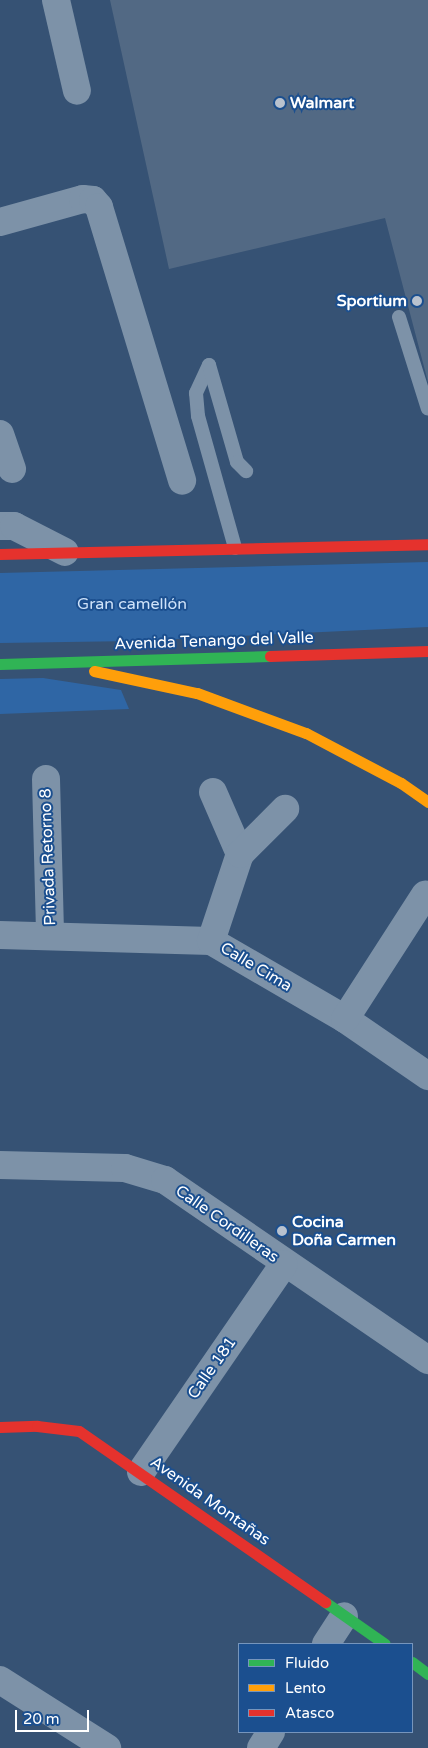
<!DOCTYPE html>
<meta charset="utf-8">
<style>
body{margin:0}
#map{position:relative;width:428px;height:1748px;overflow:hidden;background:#365274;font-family:"Varela Round",sans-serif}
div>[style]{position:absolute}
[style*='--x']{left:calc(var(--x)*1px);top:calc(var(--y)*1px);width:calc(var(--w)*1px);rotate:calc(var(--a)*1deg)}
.green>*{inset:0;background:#2f66a5}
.building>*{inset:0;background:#526984}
.lane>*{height:14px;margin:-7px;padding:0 7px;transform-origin:7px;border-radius:7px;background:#7d92a8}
.street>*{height:28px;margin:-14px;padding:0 14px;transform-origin:14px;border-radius:14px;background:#7d92a8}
.fast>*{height:11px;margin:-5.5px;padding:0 5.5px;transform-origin:5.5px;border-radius:5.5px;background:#30b455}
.slow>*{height:11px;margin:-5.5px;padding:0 5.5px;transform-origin:5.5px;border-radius:5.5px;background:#ff9f0a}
.jam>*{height:11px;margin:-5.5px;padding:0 5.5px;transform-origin:5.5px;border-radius:5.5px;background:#e5322d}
.dots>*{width:14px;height:14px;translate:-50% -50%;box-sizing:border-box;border:2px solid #1b4f8f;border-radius:50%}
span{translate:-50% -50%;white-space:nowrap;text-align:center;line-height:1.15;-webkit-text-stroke:4px #1b4f8f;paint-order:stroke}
.poi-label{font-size:16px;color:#fff;font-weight:700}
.left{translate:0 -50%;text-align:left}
.right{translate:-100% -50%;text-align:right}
.park-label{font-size:16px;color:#cfe3fa}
.street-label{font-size:16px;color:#fff}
.legend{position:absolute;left:238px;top:1643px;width:175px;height:90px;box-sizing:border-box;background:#1b4f8f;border:1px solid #7695bc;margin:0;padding:6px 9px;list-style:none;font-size:15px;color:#fff}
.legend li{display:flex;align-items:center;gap:10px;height:25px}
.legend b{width:25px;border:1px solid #7695bc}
.scale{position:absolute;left:15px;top:1710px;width:74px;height:22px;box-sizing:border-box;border:2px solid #fff;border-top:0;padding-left:6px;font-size:15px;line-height:18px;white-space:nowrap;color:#fff;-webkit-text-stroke:4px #1b4f8f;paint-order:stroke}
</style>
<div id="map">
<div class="green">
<i style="clip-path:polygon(428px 562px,428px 627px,134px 641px,0 643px,0 573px)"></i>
<i style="clip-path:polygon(43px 678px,121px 690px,129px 709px,0 714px,0 679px)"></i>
</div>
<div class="building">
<i style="clip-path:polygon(110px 0,428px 0,428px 382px,385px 218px,169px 269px)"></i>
</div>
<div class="lane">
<i style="--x:399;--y:317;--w:96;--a:72.5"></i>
<i style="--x:209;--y:365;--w:31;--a:115"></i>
<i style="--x:196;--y:393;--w:23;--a:85"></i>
<i style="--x:198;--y:416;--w:137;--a:74.3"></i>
<i style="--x:209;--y:365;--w:101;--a:73.9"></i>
<i style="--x:237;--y:462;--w:13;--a:45"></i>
</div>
<div class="street">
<i style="--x:56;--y:0;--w:93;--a:77"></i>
<i style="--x:0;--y:222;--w:86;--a:-15.5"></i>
<i style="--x:83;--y:199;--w:10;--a:6"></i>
<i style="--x:93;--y:200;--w:9;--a:49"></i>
<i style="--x:99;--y:207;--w:286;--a:73.1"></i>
<i style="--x:0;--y:434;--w:37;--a:71"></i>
<i style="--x:0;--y:526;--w:14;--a:0"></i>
<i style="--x:14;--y:526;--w:57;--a:27"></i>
<i style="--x:46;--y:779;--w:156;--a:88.5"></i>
<i style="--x:213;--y:792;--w:68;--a:66.5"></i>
<i style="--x:0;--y:935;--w:211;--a:1.6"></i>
<i style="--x:211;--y:941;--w:155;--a:30.2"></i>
<i style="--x:345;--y:1019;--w:101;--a:34.5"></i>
<i style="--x:211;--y:941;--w:92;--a:-71.6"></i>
<i style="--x:240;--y:854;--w:64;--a:-45"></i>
<i style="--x:345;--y:1019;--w:148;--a:-57.2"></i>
<i style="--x:0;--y:1165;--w:125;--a:1.4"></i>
<i style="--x:125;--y:1168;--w:42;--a:16.7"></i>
<i style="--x:165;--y:1180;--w:319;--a:34.4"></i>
<i style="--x:141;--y:1472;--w:252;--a:-55.5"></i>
<i style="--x:326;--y:1644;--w:33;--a:-57"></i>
<i style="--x:0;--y:1680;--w:127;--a:32.4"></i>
<i style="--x:261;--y:1748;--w:19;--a:-58"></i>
</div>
<div class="fast">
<i style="--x:0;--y:664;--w:270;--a:-1.7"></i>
<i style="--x:325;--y:1602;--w:73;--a:35"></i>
<i style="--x:412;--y:1662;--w:20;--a:37"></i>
</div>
<div class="slow">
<i style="--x:94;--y:671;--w:105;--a:12.1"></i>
<i style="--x:197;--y:693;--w:116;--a:20.2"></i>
<i style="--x:306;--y:733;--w:107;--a:27.8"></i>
<i style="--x:401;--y:783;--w:33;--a:35"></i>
</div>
<div class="jam">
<i style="--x:0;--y:554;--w:428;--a:-1.3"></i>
<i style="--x:270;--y:656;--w:158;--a:-1.8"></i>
<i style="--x:0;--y:1427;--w:37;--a:-2"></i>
<i style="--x:37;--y:1426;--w:42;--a:6.8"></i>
<i style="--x:79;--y:1431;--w:300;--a:34.8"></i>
</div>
<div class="dots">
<i style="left:280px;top:103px;background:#b9c2ce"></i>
<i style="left:417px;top:301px;background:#b9c2ce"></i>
<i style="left:282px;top:1231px;background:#b9c2ce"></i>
</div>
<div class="poi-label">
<span class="left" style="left:290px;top:103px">Walmart</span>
<span class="right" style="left:407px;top:301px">Sportium</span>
<span class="left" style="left:292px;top:1231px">Cocina<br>Doña Carmen</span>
</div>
<div class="park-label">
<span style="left:132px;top:604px">Gran camellón</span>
</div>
<div class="street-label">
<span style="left:214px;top:641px;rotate:-2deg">Avenida Tenango del Valle</span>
<span style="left:48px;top:857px;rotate:-92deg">Privada Retorno 8</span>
<span style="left:256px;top:967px;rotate:31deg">Calle Cima</span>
<span style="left:227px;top:1224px;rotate:35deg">Calle Cordilleras</span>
<span style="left:212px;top:1368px;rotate:-55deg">Calle 181</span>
<span style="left:210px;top:1501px;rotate:35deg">Avenida Montañas</span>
</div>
<ul class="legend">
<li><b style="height:6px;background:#30b455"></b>Fluido</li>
<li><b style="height:6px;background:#ff9f0a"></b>Lento</li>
<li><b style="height:6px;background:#e5322d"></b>Atasco</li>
</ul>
<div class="scale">20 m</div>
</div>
